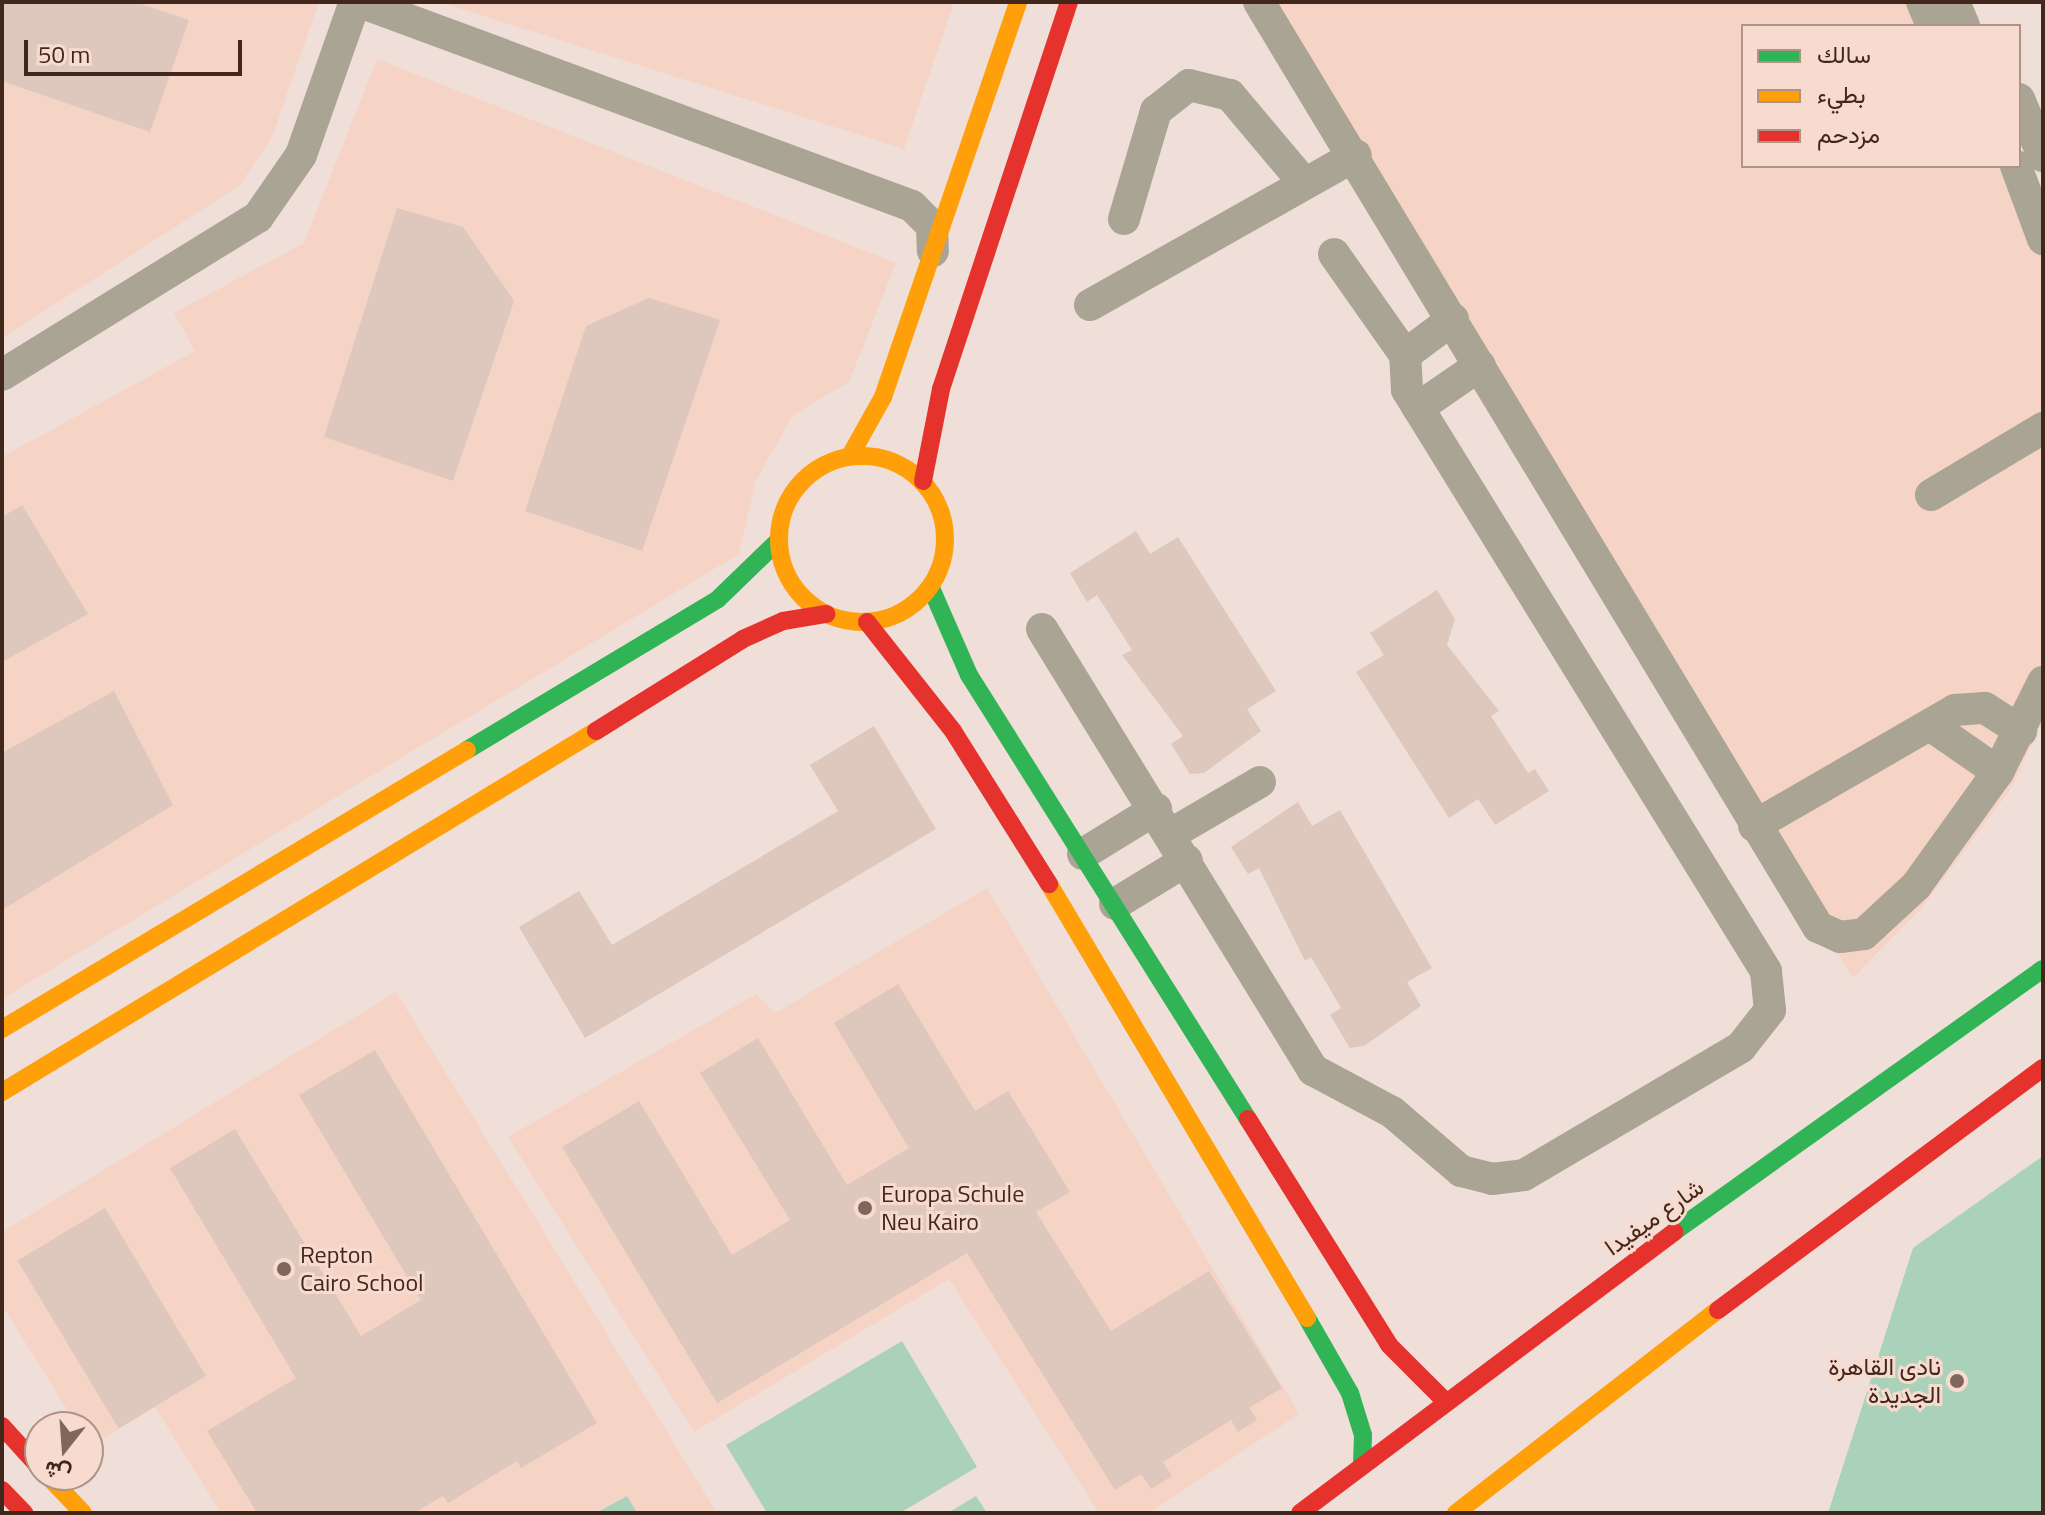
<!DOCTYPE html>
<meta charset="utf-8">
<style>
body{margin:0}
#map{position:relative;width:2045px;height:1515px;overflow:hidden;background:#efdfd8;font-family:"Titillium Web",Vazirmatn,sans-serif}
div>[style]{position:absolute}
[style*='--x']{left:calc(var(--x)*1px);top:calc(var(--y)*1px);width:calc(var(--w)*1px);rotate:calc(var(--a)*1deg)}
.built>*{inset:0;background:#f5d4c6}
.green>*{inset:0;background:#aad1b9}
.building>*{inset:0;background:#dec7bd;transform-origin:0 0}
.street>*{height:32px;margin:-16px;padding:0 16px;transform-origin:16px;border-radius:16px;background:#aaa494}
.fast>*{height:18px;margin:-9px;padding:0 9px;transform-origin:9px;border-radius:9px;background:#30b455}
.slow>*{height:18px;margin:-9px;padding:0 9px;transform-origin:9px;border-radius:9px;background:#ff9f0a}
.slow>.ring{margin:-9px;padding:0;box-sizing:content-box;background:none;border:18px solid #ff9f0a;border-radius:50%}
.jam>*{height:18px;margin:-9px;padding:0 9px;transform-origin:9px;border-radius:9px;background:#e5322d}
.dots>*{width:22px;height:22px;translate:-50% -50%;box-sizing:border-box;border:4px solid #f8dbcf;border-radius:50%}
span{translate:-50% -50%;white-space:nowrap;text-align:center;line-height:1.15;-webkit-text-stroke:6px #f8dbcf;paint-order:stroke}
.poi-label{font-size:24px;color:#42271c}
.left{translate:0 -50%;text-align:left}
.right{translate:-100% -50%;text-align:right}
.street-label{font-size:24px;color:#42271c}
.frame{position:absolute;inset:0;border:4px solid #42271c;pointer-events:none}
.legend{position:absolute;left:1741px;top:24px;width:280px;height:144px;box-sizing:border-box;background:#f8dbcf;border:2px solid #af9387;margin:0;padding:10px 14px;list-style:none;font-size:24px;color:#42271c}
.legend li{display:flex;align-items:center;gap:16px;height:40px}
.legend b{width:40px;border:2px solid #af9387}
.north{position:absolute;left:24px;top:1411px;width:80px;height:80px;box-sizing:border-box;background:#f8dbcf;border:2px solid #af9387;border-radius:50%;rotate:197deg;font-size:22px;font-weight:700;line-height:32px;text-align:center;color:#42271c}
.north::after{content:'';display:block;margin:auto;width:28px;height:36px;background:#7f675e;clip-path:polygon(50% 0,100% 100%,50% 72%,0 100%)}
.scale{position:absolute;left:24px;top:40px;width:218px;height:36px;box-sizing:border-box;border:4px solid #42271c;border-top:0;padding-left:10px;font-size:24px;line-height:28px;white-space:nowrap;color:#42271c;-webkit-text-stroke:6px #f8dbcf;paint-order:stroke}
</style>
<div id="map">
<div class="built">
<i style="clip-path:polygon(2px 2px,319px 2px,272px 137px,239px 186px,2px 338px)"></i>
<i style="clip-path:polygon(439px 2px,954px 2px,904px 149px)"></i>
<i style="clip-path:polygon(1255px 2px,1954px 2px,1963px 26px,1743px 26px,1743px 166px,2013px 166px,2043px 249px,2043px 720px,2012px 787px,1921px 909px,1853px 978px)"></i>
<i style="clip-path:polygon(377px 59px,896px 263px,849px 382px,793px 415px,755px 482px,739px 554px,2px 999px,2px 457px,195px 351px,174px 313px,304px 243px)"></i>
<i style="clip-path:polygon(987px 888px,1299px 1414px,1149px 1513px,1099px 1513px,949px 1279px,694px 1432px,508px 1137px,756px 994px,775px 1013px)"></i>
<i style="clip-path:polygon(396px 992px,717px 1513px,221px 1513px,155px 1407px,106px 1437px,78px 1427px,2px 1305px,2px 1232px)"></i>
</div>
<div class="green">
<i style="clip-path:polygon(2043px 1156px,2043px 1513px,1828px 1513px,1913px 1248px)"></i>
<i style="clip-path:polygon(902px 1341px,977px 1467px,900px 1513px,767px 1513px,726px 1445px)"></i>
<i style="clip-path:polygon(627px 1496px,637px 1513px,596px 1513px)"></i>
<i style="clip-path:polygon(976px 1496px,987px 1513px,948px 1513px)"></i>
</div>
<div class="building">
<i style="clip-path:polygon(2px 2px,135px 2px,189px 20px,150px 132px,2px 81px)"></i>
<i style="clip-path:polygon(397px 208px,463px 227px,514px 301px,453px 481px,324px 437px)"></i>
<i style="clip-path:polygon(649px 298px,720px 320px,642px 551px,525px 511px,586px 326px)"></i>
<i style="clip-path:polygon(22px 505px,88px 614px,2px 662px,2px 517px)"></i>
<i style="clip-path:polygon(1136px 531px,1150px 554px,1178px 537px,1276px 691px,1247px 709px,1261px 731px,1204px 773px,1190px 774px,1171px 744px,1183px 736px,1122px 655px,1132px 650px,1097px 595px,1087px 602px,1070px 573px)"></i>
<i style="clip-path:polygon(1437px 590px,1455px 619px,1447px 645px,1499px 711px,1491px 716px,1528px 773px,1535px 769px,1549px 791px,1495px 825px,1478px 799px,1449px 818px,1356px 672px,1384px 655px,1370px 633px)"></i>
<i style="clip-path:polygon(114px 691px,173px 805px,2px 910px,2px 753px)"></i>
<i style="clip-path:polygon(874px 726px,936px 829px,585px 1038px,519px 927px,579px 891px,612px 945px,838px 811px,810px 765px)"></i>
<i style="clip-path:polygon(1298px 802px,1312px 826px,1340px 810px,1432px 968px,1407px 982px,1421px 1006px,1364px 1046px,1350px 1048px,1330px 1015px,1341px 1008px,1311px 957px,1305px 961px,1259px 868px,1248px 874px,1231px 847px)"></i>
<i style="clip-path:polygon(898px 984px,975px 1111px,1008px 1091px,1070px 1192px,1036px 1212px,1111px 1331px,1209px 1271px,1282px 1388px,1249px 1408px,1257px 1420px,1238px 1432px,1231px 1420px,1163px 1462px,1172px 1476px,1151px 1489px,1141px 1474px,1115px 1490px,967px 1253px,717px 1403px,562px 1147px,639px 1101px,732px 1255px,790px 1220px,700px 1073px,758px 1038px,847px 1185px,909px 1148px,834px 1023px)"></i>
<i style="clip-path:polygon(375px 1050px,597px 1423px,521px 1468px,517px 1461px,448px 1503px,443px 1496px,414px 1513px,257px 1513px,207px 1431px,296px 1378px,170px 1168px,235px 1129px,361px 1336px,421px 1300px,299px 1095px)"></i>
<i style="left:105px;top:1208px;width:196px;height:102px;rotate:59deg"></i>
</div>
<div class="street">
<i style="--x:360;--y:2;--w:588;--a:20.28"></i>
<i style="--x:912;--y:206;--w:28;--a:45"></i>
<i style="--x:932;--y:226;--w:25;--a:88"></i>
<i style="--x:1259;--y:2;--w:1081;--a:58.85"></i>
<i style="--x:1818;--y:927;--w:24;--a:24"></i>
<i style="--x:1840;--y:937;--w:24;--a:-7"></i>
<i style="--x:1864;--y:934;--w:71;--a:-42.7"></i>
<i style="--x:1916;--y:886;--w:140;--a:-54.3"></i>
<i style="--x:1998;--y:772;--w:101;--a:-63.4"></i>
<i style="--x:1922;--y:2;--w:26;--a:67"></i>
<i style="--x:1954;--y:2;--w:26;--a:67"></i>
<i style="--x:2019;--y:99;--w:62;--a:67.2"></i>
<i style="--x:2016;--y:166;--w:78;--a:69.7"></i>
<i style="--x:1124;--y:219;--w:113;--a:-73.5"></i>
<i style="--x:1156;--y:111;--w:42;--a:-38.2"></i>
<i style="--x:1189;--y:85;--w:42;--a:13.7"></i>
<i style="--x:1230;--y:95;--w:116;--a:49.9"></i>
<i style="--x:1334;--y:254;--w:123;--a:54.9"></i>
<i style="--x:1090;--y:305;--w:305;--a:-29.4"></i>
<i style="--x:2;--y:375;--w:301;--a:-31.7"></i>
<i style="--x:258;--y:217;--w:75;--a:-55.3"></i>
<i style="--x:301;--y:155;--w:162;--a:-70.6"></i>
<i style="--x:1418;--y:408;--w:75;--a:-34.7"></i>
<i style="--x:1931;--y:495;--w:131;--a:-30.9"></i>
<i style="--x:1042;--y:629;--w:518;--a:58.43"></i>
<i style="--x:1313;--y:1070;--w:89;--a:28"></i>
<i style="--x:1392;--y:1112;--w:91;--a:40.5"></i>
<i style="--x:1461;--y:1171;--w:32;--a:14"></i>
<i style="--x:1492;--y:1179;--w:32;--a:-7"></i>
<i style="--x:1524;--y:1175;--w:252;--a:-30.5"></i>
<i style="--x:1741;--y:1047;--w:47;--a:-51.9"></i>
<i style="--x:1770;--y:1010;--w:39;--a:-96"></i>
<i style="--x:1766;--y:971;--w:683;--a:-121.71"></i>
<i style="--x:1407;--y:390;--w:35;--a:-93"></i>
<i style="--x:1405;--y:355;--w:60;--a:-36.9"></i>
<i style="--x:1930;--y:725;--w:83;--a:34.7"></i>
<i style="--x:1754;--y:826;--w:232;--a:-30"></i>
<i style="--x:1955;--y:710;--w:30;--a:-4"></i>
<i style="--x:1985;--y:708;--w:43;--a:32.6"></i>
<i style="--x:1171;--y:834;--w:103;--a:-30.3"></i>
<i style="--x:1083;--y:854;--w:86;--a:-31.7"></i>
<i style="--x:1115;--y:904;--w:84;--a:-31.4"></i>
</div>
<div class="fast">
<i style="--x:931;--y:588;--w:95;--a:66.4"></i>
<i style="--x:969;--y:675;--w:524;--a:57.86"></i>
<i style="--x:467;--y:750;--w:293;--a:-31"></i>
<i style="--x:718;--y:599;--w:83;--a:-44"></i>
<i style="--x:1674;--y:1232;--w:453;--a:-35.5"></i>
<i style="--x:1307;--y:1318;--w:86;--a:60.2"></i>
<i style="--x:1350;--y:1393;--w:44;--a:72.8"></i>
<i style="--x:1363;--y:1435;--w:29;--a:92"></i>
</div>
<div class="slow">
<i class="ring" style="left:779px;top:456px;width:148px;height:148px"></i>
<i style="--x:850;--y:456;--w:68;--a:-60.8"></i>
<i style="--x:883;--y:397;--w:417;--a:-71.1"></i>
<i style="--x:1049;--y:884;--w:505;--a:59.27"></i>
<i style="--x:2;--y:1029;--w:542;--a:-30.96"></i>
<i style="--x:2;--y:1092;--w:695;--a:-31.29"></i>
<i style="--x:47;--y:1475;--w:52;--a:46.5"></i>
<i style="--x:1456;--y:1513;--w:331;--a:-37.8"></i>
</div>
<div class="jam">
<i style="--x:923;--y:481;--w:94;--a:-78.9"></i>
<i style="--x:941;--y:389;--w:408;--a:-71.7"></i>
<i style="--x:867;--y:622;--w:139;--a:51.7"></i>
<i style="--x:953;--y:731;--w:181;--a:57.9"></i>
<i style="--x:596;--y:731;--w:173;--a:-32"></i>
<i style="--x:743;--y:639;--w:44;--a:-24.2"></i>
<i style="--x:783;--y:621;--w:44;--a:-9.2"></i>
<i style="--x:1248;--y:1119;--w:266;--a:58"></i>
<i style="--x:1389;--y:1345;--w:79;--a:45"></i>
<i style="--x:1718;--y:1310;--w:405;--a:-36.7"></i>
<i style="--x:2;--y:1426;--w:57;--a:47.9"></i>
<i style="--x:2;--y:1490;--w:32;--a:46"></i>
<i style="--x:1300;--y:1513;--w:468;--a:-36.9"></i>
</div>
<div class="dots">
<i style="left:865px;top:1208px;background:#7f675e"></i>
<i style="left:284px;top:1269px;background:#7f675e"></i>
<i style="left:1957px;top:1381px;background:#7f675e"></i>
</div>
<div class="poi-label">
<span class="left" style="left:881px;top:1208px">Europa Schule<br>Neu Kairo</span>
<span class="left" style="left:300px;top:1269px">Repton<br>Cairo School</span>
<span class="right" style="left:1941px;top:1381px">نادى القاهرة<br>الجديدة</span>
</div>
<div class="street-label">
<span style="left:1654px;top:1217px;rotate:-35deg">شارع ميفيدا</span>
</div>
<div class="frame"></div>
<ul class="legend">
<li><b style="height:10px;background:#30b455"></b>سالك</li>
<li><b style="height:10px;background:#ff9f0a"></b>بطيء</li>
<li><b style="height:10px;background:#e5322d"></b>مزدحم</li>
</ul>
<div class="north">ش</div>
<div class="scale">50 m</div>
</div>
